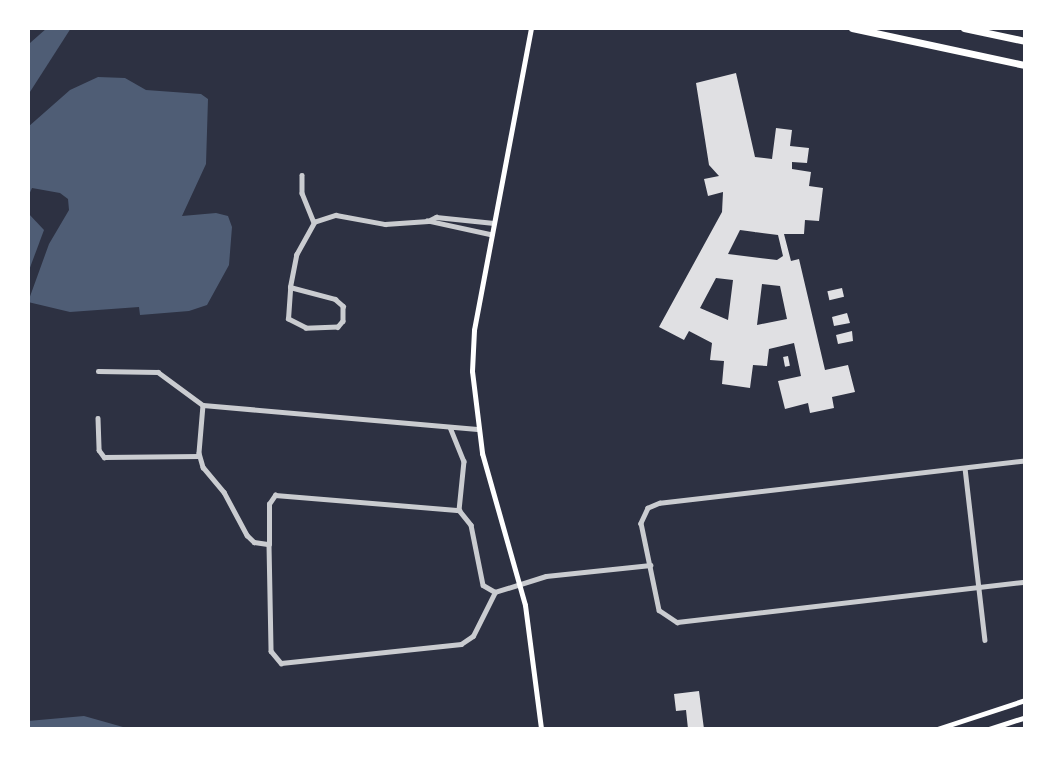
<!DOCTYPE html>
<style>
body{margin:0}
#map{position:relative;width:1053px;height:757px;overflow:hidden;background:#2d3142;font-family:"PT Sans",sans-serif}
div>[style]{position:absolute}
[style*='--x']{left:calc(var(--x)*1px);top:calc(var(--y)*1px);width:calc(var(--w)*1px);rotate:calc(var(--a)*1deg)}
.water>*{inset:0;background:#4f5d75}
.building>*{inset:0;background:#e0e0e3;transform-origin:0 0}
.minor>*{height:4.5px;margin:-2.25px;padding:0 2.25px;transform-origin:2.25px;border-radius:2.25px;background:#caccd0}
.secondary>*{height:5px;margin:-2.5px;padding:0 2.5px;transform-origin:2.5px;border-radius:2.5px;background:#fff}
.motorway>*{height:7px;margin:-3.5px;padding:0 3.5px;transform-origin:3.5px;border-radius:3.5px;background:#fff}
span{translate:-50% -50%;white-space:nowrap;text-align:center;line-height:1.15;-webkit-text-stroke:5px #fff;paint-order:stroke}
.frame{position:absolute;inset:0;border:30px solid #fff;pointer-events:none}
</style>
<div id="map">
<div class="water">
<i style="clip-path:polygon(47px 28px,71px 28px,28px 95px,30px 43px)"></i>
<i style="clip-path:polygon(98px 77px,125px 78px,146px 90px,201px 94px,208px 99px,206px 164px,182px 216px,216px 213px,228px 216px,232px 227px,229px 265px,207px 305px,189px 311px,140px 315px,139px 307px,70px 312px,28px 302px,49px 244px,69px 210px,68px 199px,60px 193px,32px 188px,28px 197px,28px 127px,70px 90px)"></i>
<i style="clip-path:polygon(28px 213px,44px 230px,28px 273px)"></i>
<i style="clip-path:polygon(84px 716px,130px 729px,28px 729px,28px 721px)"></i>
</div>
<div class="building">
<i style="clip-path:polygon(evenodd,736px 73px,755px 157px,772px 159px,776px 128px,792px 130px,790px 146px,809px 148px,807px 163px,792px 162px,792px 169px,811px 172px,809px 186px,823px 188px,819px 221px,805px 220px,804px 234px,784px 234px,791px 261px,799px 259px,825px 370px,848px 365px,855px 392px,832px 397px,834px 408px,810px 413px,808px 403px,785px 409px,778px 381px,801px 376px,794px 343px,769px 349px,767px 366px,753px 365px,750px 388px,722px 384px,724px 361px,710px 360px,712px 343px,689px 331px,684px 340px,659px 327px,722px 212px,723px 192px,708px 196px,704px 179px,719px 176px,709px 165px,696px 83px,736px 73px,740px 230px,778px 235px,783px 256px,777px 260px,728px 254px,740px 230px,736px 73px,716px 278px,733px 280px,728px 320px,700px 308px,716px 278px,736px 73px,762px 284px,780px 286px,787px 319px,757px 325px,762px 284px)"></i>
<i style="left:842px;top:288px;width:9px;height:15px;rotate:77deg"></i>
<i style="clip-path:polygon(847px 313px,850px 323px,834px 326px,832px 317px)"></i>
<i style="clip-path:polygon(852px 331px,853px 341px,838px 344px,836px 335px)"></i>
<i style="left:788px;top:356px;width:10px;height:5px;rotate:79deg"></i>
<i style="clip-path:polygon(699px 691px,704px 729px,688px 729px,686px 710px,676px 711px,674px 694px)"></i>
</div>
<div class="minor">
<i style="--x:302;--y:175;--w:18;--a:90"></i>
<i style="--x:302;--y:193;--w:31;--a:68"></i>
<i style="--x:492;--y:235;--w:66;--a:-167.7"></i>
<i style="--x:428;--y:221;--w:9;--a:-27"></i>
<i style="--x:436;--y:217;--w:58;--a:5.9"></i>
<i style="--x:290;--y:287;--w:47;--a:14.9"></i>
<i style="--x:335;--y:299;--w:11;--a:41"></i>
<i style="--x:343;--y:306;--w:15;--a:90"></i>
<i style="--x:343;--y:321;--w:8;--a:130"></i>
<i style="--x:338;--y:327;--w:32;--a:178"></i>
<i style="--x:306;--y:328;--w:20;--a:-153"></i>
<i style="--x:288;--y:319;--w:32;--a:-86"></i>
<i style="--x:290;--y:287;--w:33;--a:-79"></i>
<i style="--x:296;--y:255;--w:38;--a:-61"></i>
<i style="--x:314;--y:222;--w:23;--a:-18"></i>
<i style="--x:336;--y:215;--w:50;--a:10.4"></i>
<i style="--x:385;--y:224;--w:43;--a:-4"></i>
<i style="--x:98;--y:371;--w:60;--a:1"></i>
<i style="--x:158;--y:372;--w:56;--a:36.3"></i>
<i style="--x:203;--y:405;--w:275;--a:5"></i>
<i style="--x:203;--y:405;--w:48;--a:94.8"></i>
<i style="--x:199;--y:453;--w:15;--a:74"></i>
<i style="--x:203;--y:467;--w:33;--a:50"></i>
<i style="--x:224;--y:492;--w:49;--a:61.9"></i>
<i style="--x:247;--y:535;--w:10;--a:45"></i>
<i style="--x:254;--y:542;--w:15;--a:8"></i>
<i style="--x:269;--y:544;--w:107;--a:88.9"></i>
<i style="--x:271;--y:651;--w:16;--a:50"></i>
<i style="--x:281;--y:663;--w:181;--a:-6"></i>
<i style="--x:461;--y:644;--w:14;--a:-34"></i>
<i style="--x:473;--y:636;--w:49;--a:-63.4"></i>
<i style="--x:495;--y:592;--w:53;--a:-17.4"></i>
<i style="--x:546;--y:576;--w:105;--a:-6"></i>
<i style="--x:98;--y:418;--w:32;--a:88"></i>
<i style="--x:99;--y:450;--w:9;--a:54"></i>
<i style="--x:104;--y:457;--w:95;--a:-0.6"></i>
<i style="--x:450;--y:427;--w:37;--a:68"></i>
<i style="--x:464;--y:461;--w:49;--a:95.8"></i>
<i style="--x:1025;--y:461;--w:367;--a:173.4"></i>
<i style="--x:660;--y:503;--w:13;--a:157"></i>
<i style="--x:648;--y:508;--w:17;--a:115"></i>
<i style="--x:641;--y:523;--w:89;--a:78.3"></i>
<i style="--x:659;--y:610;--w:22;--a:34"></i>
<i style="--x:677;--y:622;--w:350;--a:-6.6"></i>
<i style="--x:965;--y:468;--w:173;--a:83.4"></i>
<i style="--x:269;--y:544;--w:40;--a:-90"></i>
<i style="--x:269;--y:504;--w:11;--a:-56"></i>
<i style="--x:275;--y:495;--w:185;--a:4.7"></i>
<i style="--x:459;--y:510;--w:19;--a:51"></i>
<i style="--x:471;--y:525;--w:61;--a:78.7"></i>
<i style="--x:483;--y:585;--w:14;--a:30"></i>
</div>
<div class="secondary">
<i style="--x:531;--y:28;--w:307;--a:100.7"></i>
<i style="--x:474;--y:330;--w:41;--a:92.8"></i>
<i style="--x:472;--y:371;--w:83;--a:83"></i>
<i style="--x:482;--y:453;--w:158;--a:74.2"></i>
<i style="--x:525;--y:605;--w:125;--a:82.6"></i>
<i style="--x:937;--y:729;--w:93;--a:-18.2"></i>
<i style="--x:989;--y:729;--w:38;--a:-18"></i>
</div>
<div class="motorway">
<i style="--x:852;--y:28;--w:177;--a:12.1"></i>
<i style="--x:964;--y:28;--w:62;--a:12"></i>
</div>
<div class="frame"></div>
</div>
